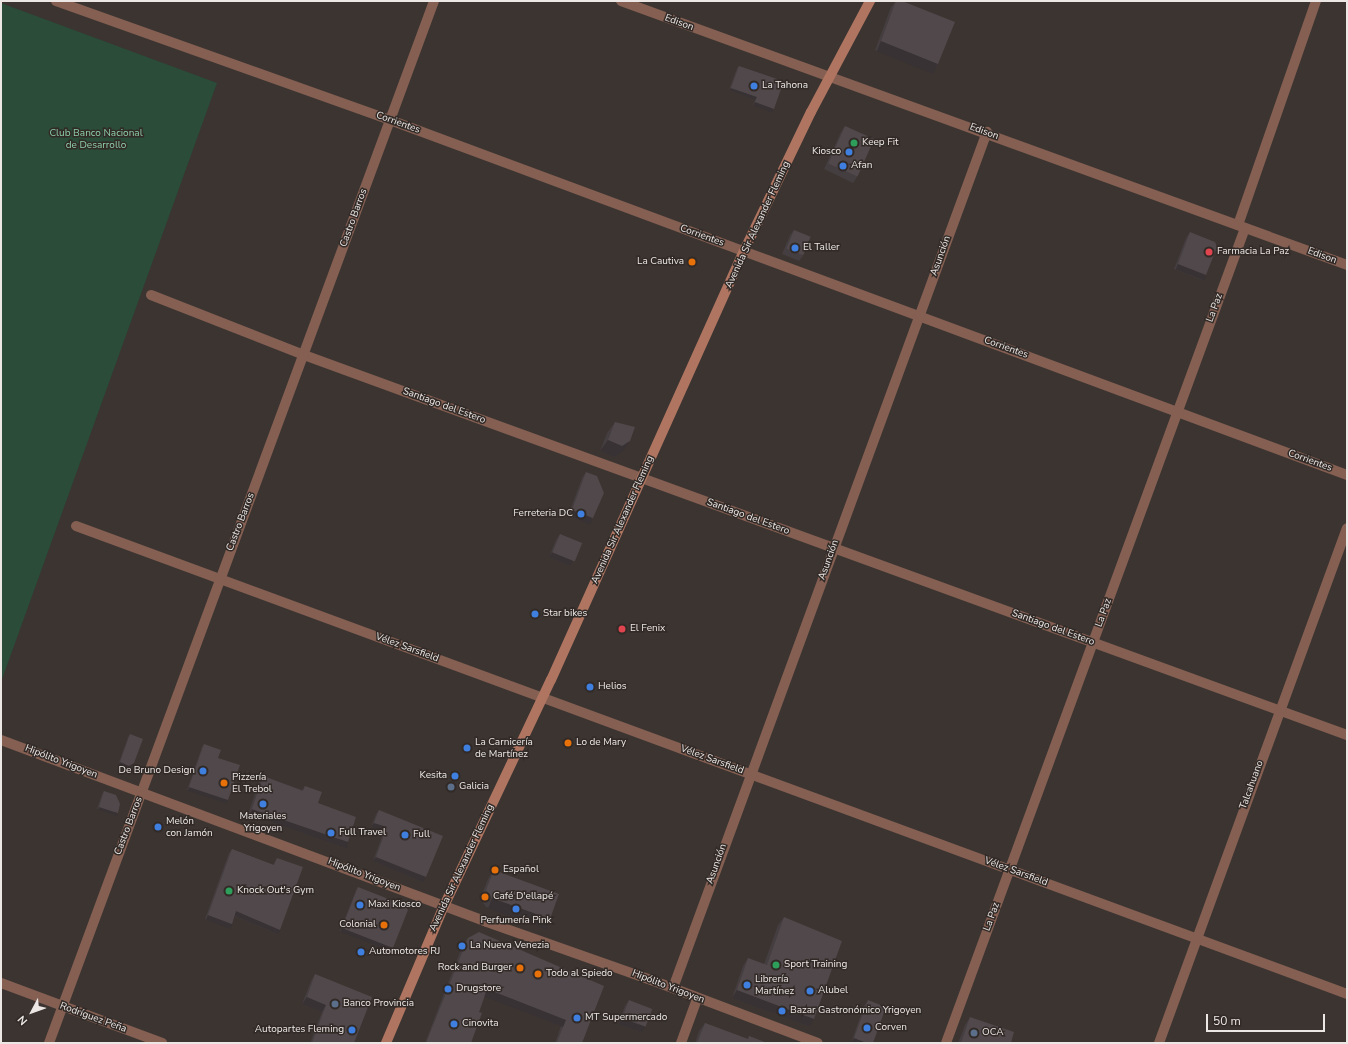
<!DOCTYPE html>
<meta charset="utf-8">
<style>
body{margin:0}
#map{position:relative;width:1348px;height:1044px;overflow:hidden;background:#3b3431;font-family:"Nunito Sans",sans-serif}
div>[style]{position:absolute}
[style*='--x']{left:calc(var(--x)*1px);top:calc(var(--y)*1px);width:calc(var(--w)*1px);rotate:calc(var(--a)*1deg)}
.green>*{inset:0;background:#2a4c38}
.minor>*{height:10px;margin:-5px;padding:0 5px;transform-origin:5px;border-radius:5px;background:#845f52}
.tertiary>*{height:10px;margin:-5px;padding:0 5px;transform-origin:5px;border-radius:5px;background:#845f52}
.secondary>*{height:10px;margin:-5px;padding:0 5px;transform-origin:5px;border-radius:5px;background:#af7561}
.wall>*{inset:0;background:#453e40}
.shaded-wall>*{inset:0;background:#383234;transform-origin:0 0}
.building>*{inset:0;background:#50484a;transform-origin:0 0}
.dots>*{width:11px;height:11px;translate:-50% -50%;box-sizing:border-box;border:2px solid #312a27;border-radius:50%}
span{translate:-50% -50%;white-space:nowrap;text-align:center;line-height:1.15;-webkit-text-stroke:3px #312a27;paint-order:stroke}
.street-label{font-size:10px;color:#ece7e5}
.poi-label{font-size:10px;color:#ece7e5}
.left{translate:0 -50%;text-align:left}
.right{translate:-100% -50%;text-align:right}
.park-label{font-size:10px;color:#8dd0a9}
.frame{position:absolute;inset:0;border:2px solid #ece7e5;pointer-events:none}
.north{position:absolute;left:12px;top:992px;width:40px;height:40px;-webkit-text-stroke:3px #312a27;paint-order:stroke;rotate:229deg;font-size:11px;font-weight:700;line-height:16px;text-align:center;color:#ece7e5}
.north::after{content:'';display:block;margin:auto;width:14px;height:18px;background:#ece7e5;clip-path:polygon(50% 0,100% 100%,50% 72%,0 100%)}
.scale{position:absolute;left:1206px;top:1014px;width:119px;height:18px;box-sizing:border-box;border:2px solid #ece7e5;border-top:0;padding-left:5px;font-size:12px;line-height:14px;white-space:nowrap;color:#ece7e5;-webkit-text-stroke:3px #312a27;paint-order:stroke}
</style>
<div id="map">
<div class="green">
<i style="clip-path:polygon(1px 3px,217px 83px,1px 682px)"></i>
</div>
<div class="minor">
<i style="--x:56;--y:1;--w:355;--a:19.6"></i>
<i style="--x:390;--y:120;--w:1021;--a:20.35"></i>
<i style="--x:1238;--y:225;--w:237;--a:-70.8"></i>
<i style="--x:151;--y:295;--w:164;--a:21.4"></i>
<i style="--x:304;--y:355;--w:1110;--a:20.02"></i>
<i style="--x:76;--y:526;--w:1354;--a:20.21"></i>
<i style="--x:1;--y:983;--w:172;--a:20.4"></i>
<i style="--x:673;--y:988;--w:912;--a:-69.86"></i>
<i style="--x:49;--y:1043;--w:1111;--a:-69.72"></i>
<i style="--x:681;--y:1043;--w:47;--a:-70"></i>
<i style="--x:946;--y:1043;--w:868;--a:-69.85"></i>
<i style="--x:1159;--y:1043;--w:548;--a:-69.95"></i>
</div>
<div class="tertiary">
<i style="--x:621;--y:1;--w:773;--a:19.98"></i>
<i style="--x:1;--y:740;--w:519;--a:20.53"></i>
<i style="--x:487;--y:922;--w:177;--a:19.5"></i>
<i style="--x:654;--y:981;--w:175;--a:20.7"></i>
</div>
<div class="secondary">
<i style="--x:386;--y:1043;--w:149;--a:-67.1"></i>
<i style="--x:444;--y:906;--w:250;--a:-64.7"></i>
<i style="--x:551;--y:680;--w:470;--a:-65.8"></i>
<i style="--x:744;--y:251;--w:154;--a:-64.3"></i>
<i style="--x:811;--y:112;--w:126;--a:-62"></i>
</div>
<div class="wall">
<i style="clip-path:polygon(896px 1px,902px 1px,938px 64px,933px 73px,875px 50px,891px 7px)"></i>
<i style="clip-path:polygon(739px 66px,774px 109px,772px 112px,753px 105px,755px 100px,729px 90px,737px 68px)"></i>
<i style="clip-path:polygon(845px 126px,857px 177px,853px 183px,824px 169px,841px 132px)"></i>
<i style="clip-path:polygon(794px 230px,803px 256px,799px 261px,782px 254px,790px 235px)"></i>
<i style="clip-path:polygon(1190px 232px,1202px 280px,1174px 269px,1186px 238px)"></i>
<i style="clip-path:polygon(615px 422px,622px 452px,614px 457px,600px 451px,607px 433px)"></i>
<i style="clip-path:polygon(586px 472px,593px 518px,589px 524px,568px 516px,582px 478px)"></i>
<i style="clip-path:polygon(560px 534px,570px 566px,549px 557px,556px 540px)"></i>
<i style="clip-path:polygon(130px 734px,132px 766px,127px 768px,118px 765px,128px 737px)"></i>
<i style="clip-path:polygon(204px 744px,226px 803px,187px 790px,202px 747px)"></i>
<i style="clip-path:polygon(263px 776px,302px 790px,305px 786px,318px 803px,344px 847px,248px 814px,259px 782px)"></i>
<i style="clip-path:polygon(104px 791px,116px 815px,97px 809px,102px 794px)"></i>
<i style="clip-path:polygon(379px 810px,423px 882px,373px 861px,384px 831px,371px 827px,376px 814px)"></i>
<i style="clip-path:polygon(232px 849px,273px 865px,277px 858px,277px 934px,234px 916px,232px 924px,229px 928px,205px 919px,229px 853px)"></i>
<i style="clip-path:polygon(494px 870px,544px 928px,486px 907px,480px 899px,488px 879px)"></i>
<i style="clip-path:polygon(358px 887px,391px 951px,340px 931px,356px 890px)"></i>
<i style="clip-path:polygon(784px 917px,809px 1026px,732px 998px,743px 966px,748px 958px,764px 964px,778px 925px)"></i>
<i style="clip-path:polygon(468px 938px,604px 986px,582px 1043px,555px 1043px,561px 1026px,485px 996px,479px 1012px,471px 1043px,425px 1043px,463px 944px)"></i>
<i style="clip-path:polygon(315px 974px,354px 1043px,310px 1043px,322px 1012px,302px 1004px,311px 981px)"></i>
<i style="clip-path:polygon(629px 1000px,642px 1032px,618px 1024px,625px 1006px)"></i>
<i style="clip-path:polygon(868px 1000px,873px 1043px,851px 1043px,864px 1006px)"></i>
<i style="clip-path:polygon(970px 1017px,1011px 1043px,958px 1043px,965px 1025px)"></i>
<i style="clip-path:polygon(705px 1023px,748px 1039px,749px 1036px,767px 1043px,695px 1043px,699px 1031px)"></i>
</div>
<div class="shaded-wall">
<i style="left:881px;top:41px;width:61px;height:11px;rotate:22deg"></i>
<i style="clip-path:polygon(731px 88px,757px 97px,755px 100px,729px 90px)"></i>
<i style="left:755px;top:102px;width:20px;height:4px;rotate:20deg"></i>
<i style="left:1178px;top:264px;width:30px;height:6px;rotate:21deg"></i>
<i style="clip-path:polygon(608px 440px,630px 441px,622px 452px,614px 457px,600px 451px)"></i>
<i style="left:572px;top:510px;width:22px;height:7px;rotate:21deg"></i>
<i style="clip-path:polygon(552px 552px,573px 560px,570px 566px,549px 557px)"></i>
<i style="clip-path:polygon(120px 762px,134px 763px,132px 766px,127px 768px,118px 765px)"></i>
<i style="left:189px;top:787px;width:41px;height:4px;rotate:18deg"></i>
<i style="left:99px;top:807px;width:20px;height:3px;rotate:18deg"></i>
<i style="left:252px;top:809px;width:102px;height:6px;rotate:19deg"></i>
<i style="clip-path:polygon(374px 823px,387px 827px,384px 831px,371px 827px)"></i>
<i style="clip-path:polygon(376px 857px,426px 877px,423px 882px,373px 861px)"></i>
<i style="left:492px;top:898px;width:62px;height:11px;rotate:20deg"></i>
<i style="left:236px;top:911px;width:48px;height:5px;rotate:23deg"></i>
<i style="left:208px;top:915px;width:26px;height:5px;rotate:21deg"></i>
<i style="left:342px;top:928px;width:55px;height:4px;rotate:21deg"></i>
<i style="left:487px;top:989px;width:85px;height:8px;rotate:21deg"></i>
<i style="clip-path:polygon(737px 990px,814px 1019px,809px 1026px,732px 998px)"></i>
<i style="clip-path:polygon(307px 997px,326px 1005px,322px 1012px,302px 1004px)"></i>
<i style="clip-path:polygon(622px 1018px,645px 1027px,642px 1032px,618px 1024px)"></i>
<i style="clip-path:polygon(854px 1038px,867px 1043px,851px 1043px)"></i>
</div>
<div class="building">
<i style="clip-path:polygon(896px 1px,902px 1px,955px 22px,938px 64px,881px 41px)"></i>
<i style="clip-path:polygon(739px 66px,777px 79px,781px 89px,774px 109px,755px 102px,757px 97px,731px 88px)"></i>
<i style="left:845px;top:126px;width:32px;height:41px;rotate:24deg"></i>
<i style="left:794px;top:230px;width:18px;height:20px;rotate:22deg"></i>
<i style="clip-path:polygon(1190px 232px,1215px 242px,1217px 247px,1206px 275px,1178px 264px)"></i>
<i style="clip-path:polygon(615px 422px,635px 427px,630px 441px,622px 446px,608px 440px)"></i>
<i style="clip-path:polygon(586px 472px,597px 476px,604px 493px,593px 518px,572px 510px)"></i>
<i style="left:560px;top:534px;width:24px;height:20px;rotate:22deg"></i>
<i style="clip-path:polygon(130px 734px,143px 739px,134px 763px,129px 766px,120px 762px)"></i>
<i style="clip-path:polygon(204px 744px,221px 750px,218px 758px,240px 765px,228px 800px,189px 787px)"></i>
<i style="clip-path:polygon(263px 776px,303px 791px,305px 786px,322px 792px,318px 803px,356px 817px,348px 842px,252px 809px)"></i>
<i style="clip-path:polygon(104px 791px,116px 795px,120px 804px,118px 813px,99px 807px)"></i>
<i style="clip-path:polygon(379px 810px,443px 836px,426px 877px,376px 857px,387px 827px,374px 823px)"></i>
<i style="clip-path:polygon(232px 849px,274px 865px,277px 858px,303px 867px,280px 930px,236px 911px,232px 924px,208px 915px)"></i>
<i style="clip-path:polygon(494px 870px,559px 894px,550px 919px,492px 898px,486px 890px)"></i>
<i style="clip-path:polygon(358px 887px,404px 905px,408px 910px,393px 948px,342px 928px)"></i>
<i style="clip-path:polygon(784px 917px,842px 941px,814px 1019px,737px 990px,748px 958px,767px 965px)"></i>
<i style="clip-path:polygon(479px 932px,604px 986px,582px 1043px,561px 1043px,557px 1042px,566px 1020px,487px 989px,479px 1012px,482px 1013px,471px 1043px,426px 1043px,468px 938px)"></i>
<i style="clip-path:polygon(315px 974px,372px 997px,354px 1043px,312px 1043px,326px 1005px,307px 997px)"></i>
<i style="left:629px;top:1000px;width:25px;height:19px;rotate:21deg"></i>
<i style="clip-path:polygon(868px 1000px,886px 1007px,873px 1043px,867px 1043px,854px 1038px)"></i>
<i style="clip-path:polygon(970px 1017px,1014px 1032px,1011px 1043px,961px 1043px)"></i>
<i style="clip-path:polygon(705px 1023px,748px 1039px,749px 1036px,767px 1043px,697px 1043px)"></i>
</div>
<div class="dots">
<i style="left:754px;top:86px;background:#3f7fe0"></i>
<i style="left:854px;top:143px;background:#2e9e5b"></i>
<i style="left:849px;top:152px;background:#3f7fe0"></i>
<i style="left:843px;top:166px;background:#3f7fe0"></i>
<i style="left:795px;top:248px;background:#3f7fe0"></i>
<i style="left:1209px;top:252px;background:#e0444e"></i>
<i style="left:692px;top:262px;background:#e8710a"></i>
<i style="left:581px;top:514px;background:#3f7fe0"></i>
<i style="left:535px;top:614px;background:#3f7fe0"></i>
<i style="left:622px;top:629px;background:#e0444e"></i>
<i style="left:590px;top:687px;background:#3f7fe0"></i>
<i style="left:568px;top:743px;background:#e8710a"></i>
<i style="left:467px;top:748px;background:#3f7fe0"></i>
<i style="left:203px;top:771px;background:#3f7fe0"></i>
<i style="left:455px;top:776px;background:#3f7fe0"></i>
<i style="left:224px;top:783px;background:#e8710a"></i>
<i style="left:451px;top:787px;background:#5c6f8a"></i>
<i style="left:263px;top:804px;background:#3f7fe0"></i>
<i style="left:158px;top:827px;background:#3f7fe0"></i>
<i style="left:331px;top:833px;background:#3f7fe0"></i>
<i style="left:405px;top:835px;background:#3f7fe0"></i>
<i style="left:495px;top:870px;background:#e8710a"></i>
<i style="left:229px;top:891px;background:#2e9e5b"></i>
<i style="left:485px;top:897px;background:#e8710a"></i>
<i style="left:360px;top:905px;background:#3f7fe0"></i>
<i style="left:516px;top:909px;background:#3f7fe0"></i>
<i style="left:384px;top:925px;background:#e8710a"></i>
<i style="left:462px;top:946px;background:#3f7fe0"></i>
<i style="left:361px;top:952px;background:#3f7fe0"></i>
<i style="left:776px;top:965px;background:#2e9e5b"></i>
<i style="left:520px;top:968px;background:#e8710a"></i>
<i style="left:538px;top:974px;background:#e8710a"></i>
<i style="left:747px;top:985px;background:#3f7fe0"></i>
<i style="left:448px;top:989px;background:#3f7fe0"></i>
<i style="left:810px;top:991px;background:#3f7fe0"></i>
<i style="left:335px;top:1004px;background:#5c6f8a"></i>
<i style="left:782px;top:1011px;background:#3f7fe0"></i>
<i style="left:577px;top:1018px;background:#3f7fe0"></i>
<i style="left:454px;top:1024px;background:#3f7fe0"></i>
<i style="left:867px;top:1028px;background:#3f7fe0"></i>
<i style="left:352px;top:1030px;background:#3f7fe0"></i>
<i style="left:974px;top:1033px;background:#5c6f8a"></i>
</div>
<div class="street-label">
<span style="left:679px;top:23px;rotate:20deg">Edison</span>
<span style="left:398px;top:123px;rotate:20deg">Corrientes</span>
<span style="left:984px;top:132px;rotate:20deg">Edison</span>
<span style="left:354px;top:218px;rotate:-70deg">Castro Barros</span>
<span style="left:758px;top:225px;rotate:-65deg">Avenida Sir Alexander Fleming</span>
<span style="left:702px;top:236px;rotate:20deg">Corrientes</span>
<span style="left:941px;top:256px;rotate:-70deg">Asunción</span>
<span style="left:1322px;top:256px;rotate:20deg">Edison</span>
<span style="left:1215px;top:308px;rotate:-70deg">La Paz</span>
<span style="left:1006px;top:348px;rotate:20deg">Corrientes</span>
<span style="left:444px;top:406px;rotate:20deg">Santiago del Estero</span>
<span style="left:1310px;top:461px;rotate:20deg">Corrientes</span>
<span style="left:748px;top:517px;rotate:20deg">Santiago del Estero</span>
<span style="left:623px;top:520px;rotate:-66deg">Avenida Sir Alexander Fleming</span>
<span style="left:241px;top:522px;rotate:-69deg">Castro Barros</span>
<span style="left:829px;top:560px;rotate:-70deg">Asunción</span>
<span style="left:1104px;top:613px;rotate:-70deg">La Paz</span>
<span style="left:1053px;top:628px;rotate:20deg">Santiago del Estero</span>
<span style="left:407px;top:648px;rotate:20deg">Vélez Sarsfield</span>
<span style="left:712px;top:760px;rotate:20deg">Vélez Sarsfield</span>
<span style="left:61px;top:762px;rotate:21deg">Hipólito Yrigoyen</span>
<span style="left:1252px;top:785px;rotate:-70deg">Talcahuano</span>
<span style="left:129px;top:826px;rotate:-69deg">Castro Barros</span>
<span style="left:717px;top:864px;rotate:-70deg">Asunción</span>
<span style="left:462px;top:868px;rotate:-65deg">Avenida Sir Alexander Fleming</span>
<span style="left:1016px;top:872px;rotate:20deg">Vélez Sarsfield</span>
<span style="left:364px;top:875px;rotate:21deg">Hipólito Yrigoyen</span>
<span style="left:992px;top:917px;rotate:-70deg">La Paz</span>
<span style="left:668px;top:987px;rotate:21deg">Hipólito Yrigoyen</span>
<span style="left:93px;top:1018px;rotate:20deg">Rodríguez Peña</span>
</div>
<div class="poi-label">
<span class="left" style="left:762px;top:86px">La Tahona</span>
<span class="left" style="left:862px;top:143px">Keep Fit</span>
<span class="right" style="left:841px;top:152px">Kiosco</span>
<span class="left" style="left:851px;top:166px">Afan</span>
<span class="left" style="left:803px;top:248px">El Taller</span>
<span class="left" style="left:1217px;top:252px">Farmacia La Paz</span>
<span class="right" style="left:684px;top:262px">La Cautiva</span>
<span class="right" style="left:573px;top:514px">Ferreteria DC</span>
<span class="left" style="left:543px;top:614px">Star bikes</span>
<span class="left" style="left:630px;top:629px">El Fenix</span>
<span class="left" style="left:598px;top:687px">Helios</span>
<span class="left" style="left:475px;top:748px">La Carnicería<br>de Martínez</span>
<span class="left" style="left:576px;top:743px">Lo de Mary</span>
<span class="right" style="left:195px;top:771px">De Bruno Design</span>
<span class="right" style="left:447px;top:776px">Kesita</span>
<span class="left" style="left:232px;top:783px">Pizzería<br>El Trebol</span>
<span class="left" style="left:459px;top:787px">Galicia</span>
<span style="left:263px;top:822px">Materiales<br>Yrigoyen</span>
<span class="left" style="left:166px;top:827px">Melón<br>con Jamón</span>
<span class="left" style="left:339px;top:833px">Full Travel</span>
<span class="left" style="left:413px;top:835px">Full</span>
<span class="left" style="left:503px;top:870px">Español</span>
<span class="left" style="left:237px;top:891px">Knock Out's Gym</span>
<span class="left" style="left:493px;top:897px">Café D'ellapé</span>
<span class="left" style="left:368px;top:905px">Maxi Kiosco</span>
<span style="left:516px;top:921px">Perfumería Pink</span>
<span class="right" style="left:376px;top:925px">Colonial</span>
<span class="left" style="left:470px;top:946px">La Nueva Venezia</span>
<span class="left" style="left:369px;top:952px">Automotores RJ</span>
<span class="left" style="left:784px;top:965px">Sport Training</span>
<span class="right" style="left:512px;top:968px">Rock and Burger</span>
<span class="left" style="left:546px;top:974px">Todo al Spiedo</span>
<span class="left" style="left:755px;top:985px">Librería<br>Martínez</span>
<span class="left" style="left:456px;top:989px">Drugstore</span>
<span class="left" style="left:818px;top:991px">Alubel</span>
<span class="left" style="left:343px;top:1004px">Banco Provincia</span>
<span class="left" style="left:790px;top:1011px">Bazar Gastronómico Yrigoyen</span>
<span class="left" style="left:585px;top:1018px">MT Supermercado</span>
<span class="left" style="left:462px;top:1024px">Cinovita</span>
<span class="left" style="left:875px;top:1028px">Corven</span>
<span class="right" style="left:344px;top:1030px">Autopartes Fleming</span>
<span class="left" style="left:982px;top:1033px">OCA</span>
</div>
<div class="park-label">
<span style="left:96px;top:139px">Club Banco Nacional<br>de Desarrollo</span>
</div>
<div class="frame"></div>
<div class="north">N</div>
<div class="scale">50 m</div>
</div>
